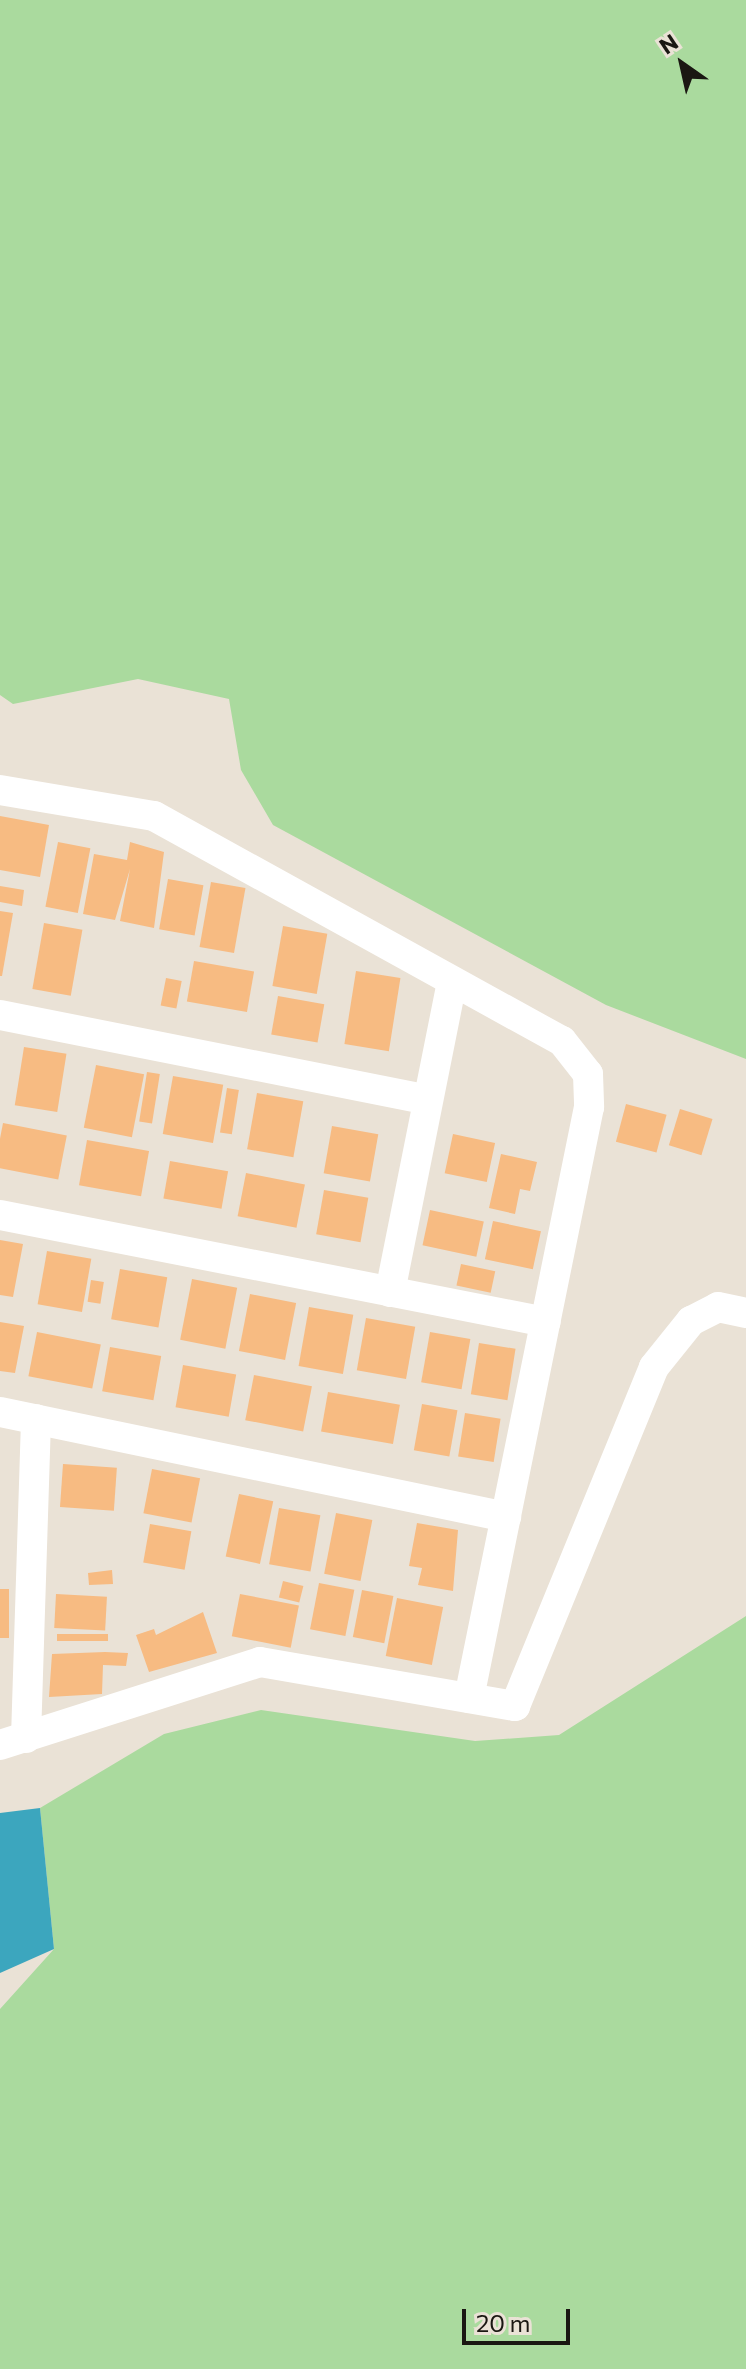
<!DOCTYPE html>
<style>
body{margin:0}
#map{position:relative;width:746px;height:2369px;overflow:hidden;background:#eae2d6;font-family:Commissioner,sans-serif}
div>[style]{position:absolute}
[style*='--x']{left:calc(var(--x)*1px);top:calc(var(--y)*1px);width:calc(var(--w)*1px);rotate:calc(var(--a)*1deg)}
.green>*{inset:0;background:#aada9e}
.water>*{inset:0;background:#3ca6be}
.building>*{inset:0;background:#f7bb82;transform-origin:0 0}
.minor>*{height:30px;margin:-15px;padding:0 15px;transform-origin:15px;border-radius:15px;background:#fff}
span{translate:-50% -50%;white-space:nowrap;text-align:center;line-height:1.15;-webkit-text-stroke:6px #eae2d6;paint-order:stroke}
.north{position:absolute;left:642px;top:24px;width:80px;height:80px;-webkit-text-stroke:6px #eae2d6;paint-order:stroke;rotate:326deg;font-size:22px;font-weight:700;line-height:32px;text-align:center;color:#1a1712}
.north::after{content:'';display:block;margin:auto;width:28px;height:36px;background:#1a1712;clip-path:polygon(50% 0,100% 100%,50% 72%,0 100%)}
.scale{position:absolute;left:462px;top:2309px;width:108px;height:36px;box-sizing:border-box;border:4px solid #1a1712;border-top:0;padding-left:10px;font-size:24px;line-height:28px;white-space:nowrap;color:#1a1712;-webkit-text-stroke:6px #eae2d6;paint-order:stroke}
</style>
<div id="map">
<div class="green">
<i style="clip-path:polygon(0 0,746px 0,746px 1059px,606px 1005px,273px 825px,241px 770px,229px 699px,138px 679px,13px 704px,0 695px)"></i>
<i style="clip-path:polygon(746px 1616px,746px 2369px,0 2369px,0 2009px,54px 1949px,40px 1808px,164px 1734px,261px 1710px,475px 1741px,559px 1735px)"></i>
</div>
<div class="water">
<i style="clip-path:polygon(40px 1808px,54px 1949px,0 1973px,0 1813px)"></i>
</div>
<div class="building">
<i style="clip-path:polygon(0 816px,49px 825px,40px 877px,0 870px)"></i>
<i style="left:58px;top:842px;width:33px;height:66px;rotate:11deg"></i>
<i style="clip-path:polygon(130px 842px,164px 852px,154px 928px,120px 921px,130px 869px,115px 920px,83px 914px,94px 854px,127px 860px)"></i>
<i style="left:168px;top:879px;width:36px;height:51px;rotate:10deg"></i>
<i style="left:211px;top:882px;width:35px;height:66px;rotate:10deg"></i>
<i style="clip-path:polygon(0 886px,24px 890px,22px 906px,0 902px)"></i>
<i style="clip-path:polygon(0 911px,13px 913px,2px 976px,0 976px)"></i>
<i style="left:44px;top:923px;width:39px;height:67px;rotate:10deg"></i>
<i style="left:283px;top:926px;width:45px;height:61px;rotate:10deg"></i>
<i style="left:194px;top:961px;width:61px;height:41px;rotate:10deg"></i>
<i style="left:356px;top:971px;width:45px;height:74px;rotate:9deg"></i>
<i style="left:166px;top:978px;width:16px;height:28px;rotate:11deg"></i>
<i style="left:278px;top:996px;width:47px;height:39px;rotate:10deg"></i>
<i style="left:24px;top:1047px;width:43px;height:59px;rotate:9deg"></i>
<i style="left:96px;top:1065px;width:49px;height:64px;rotate:11deg"></i>
<i style="left:147px;top:1072px;width:13px;height:50px;rotate:9deg"></i>
<i style="left:173px;top:1076px;width:51px;height:59px;rotate:10deg"></i>
<i style="left:227px;top:1088px;width:12px;height:45px;rotate:9deg"></i>
<i style="left:257px;top:1093px;width:47px;height:57px;rotate:10deg"></i>
<i style="left:626px;top:1104px;width:42px;height:39px;rotate:15deg"></i>
<i style="left:680px;top:1109px;width:34px;height:38px;rotate:17deg"></i>
<i style="left:3px;top:1123px;width:65px;height:45px;rotate:11deg"></i>
<i style="left:332px;top:1126px;width:47px;height:48px;rotate:10deg"></i>
<i style="left:453px;top:1134px;width:43px;height:40px;rotate:12deg"></i>
<i style="left:87px;top:1140px;width:63px;height:46px;rotate:10deg"></i>
<i style="clip-path:polygon(501px 1154px,537px 1162px,530px 1191px,520px 1189px,515px 1214px,489px 1208px)"></i>
<i style="left:170px;top:1161px;width:59px;height:38px;rotate:10deg"></i>
<i style="left:246px;top:1173px;width:60px;height:44px;rotate:11deg"></i>
<i style="left:324px;top:1190px;width:45px;height:45px;rotate:10deg"></i>
<i style="left:430px;top:1210px;width:55px;height:36px;rotate:12deg"></i>
<i style="left:493px;top:1221px;width:49px;height:39px;rotate:12deg"></i>
<i style="clip-path:polygon(0 1240px,23px 1244px,13px 1297px,0 1295px)"></i>
<i style="left:47px;top:1251px;width:45px;height:54px;rotate:10deg"></i>
<i style="left:461px;top:1264px;width:35px;height:22px;rotate:12deg"></i>
<i style="left:120px;top:1269px;width:48px;height:51px;rotate:10deg"></i>
<i style="left:192px;top:1279px;width:46px;height:62px;rotate:11deg"></i>
<i style="left:91px;top:1280px;width:13px;height:22px;rotate:9deg"></i>
<i style="left:250px;top:1294px;width:47px;height:58px;rotate:11deg"></i>
<i style="left:309px;top:1307px;width:45px;height:60px;rotate:10deg"></i>
<i style="left:366px;top:1318px;width:50px;height:53px;rotate:10deg"></i>
<i style="clip-path:polygon(0 1322px,24px 1326px,15px 1373px,0 1371px)"></i>
<i style="left:37px;top:1332px;width:65px;height:45px;rotate:11deg"></i>
<i style="left:430px;top:1332px;width:41px;height:51px;rotate:10deg"></i>
<i style="left:479px;top:1343px;width:37px;height:52px;rotate:9deg"></i>
<i style="left:110px;top:1347px;width:52px;height:45px;rotate:10deg"></i>
<i style="left:183px;top:1365px;width:54px;height:43px;rotate:10deg"></i>
<i style="left:254px;top:1375px;width:59px;height:46px;rotate:11deg"></i>
<i style="left:328px;top:1392px;width:73px;height:40px;rotate:10deg"></i>
<i style="left:422px;top:1404px;width:36px;height:47px;rotate:10deg"></i>
<i style="left:465px;top:1413px;width:36px;height:44px;rotate:9deg"></i>
<i style="left:63px;top:1464px;width:54px;height:43px;rotate:4deg"></i>
<i style="left:152px;top:1469px;width:49px;height:45px;rotate:11deg"></i>
<i style="left:239px;top:1494px;width:35px;height:64px;rotate:12deg"></i>
<i style="left:279px;top:1508px;width:42px;height:57px;rotate:10deg"></i>
<i style="left:336px;top:1513px;width:37px;height:62px;rotate:11deg"></i>
<i style="clip-path:polygon(417px 1523px,458px 1530px,453px 1591px,418px 1585px,422px 1568px,409px 1566px)"></i>
<i style="left:150px;top:1524px;width:42px;height:39px;rotate:10deg"></i>
<i style="clip-path:polygon(112px 1570px,113px 1584px,89px 1585px,88px 1573px)"></i>
<i style="left:283px;top:1581px;width:21px;height:17px;rotate:14deg"></i>
<i style="left:319px;top:1583px;width:36px;height:47px;rotate:11deg"></i>
<i style="left:0;top:1589px;width:9px;height:49px"></i>
<i style="left:362px;top:1590px;width:32px;height:48px;rotate:11deg"></i>
<i style="left:56px;top:1594px;width:51px;height:34px;rotate:3deg"></i>
<i style="left:240px;top:1594px;width:60px;height:43px;rotate:11deg"></i>
<i style="left:397px;top:1598px;width:47px;height:59px;rotate:11deg"></i>
<i style="clip-path:polygon(203px 1612px,217px 1653px,149px 1672px,136px 1635px,154px 1629px,156px 1635px)"></i>
<i style="left:57px;top:1634px;width:51px;height:7px"></i>
<i style="clip-path:polygon(105px 1652px,128px 1653px,126px 1666px,103px 1665px,102px 1694px,49px 1697px,52px 1654px)"></i>
</div>
<div class="minor">
<i style="--x:0;--y:790;--w:156;--a:9.6"></i>
<i style="--x:154;--y:816;--w:466;--a:28.9"></i>
<i style="--x:562;--y:1041;--w:42;--a:51.8"></i>
<i style="--x:588;--y:1074;--w:33;--a:88"></i>
<i style="--x:589;--y:1107;--w:603;--a:101.48"></i>
<i style="--x:0;--y:1015;--w:436;--a:11.2"></i>
<i style="--x:0;--y:1215;--w:556;--a:11.09"></i>
<i style="--x:390;--y:1292;--w:317;--a:-78.7"></i>
<i style="--x:0;--y:1412;--w:517;--a:11.72"></i>
<i style="--x:26;--y:1738;--w:319;--a:-88.2"></i>
<i style="--x:0;--y:1745;--w:273;--a:-17.7"></i>
<i style="--x:260;--y:1662;--w:259;--a:9.8"></i>
<i style="--x:515;--y:1706;--w:366;--a:-67.7"></i>
<i style="--x:654;--y:1367;--w:59;--a:-51.2"></i>
<i style="--x:691;--y:1321;--w:30;--a:-27"></i>
<i style="--x:718;--y:1307;--w:29;--a:12"></i>
</div>
<div class="north">N</div>
<div class="scale">20 m</div>
</div>
